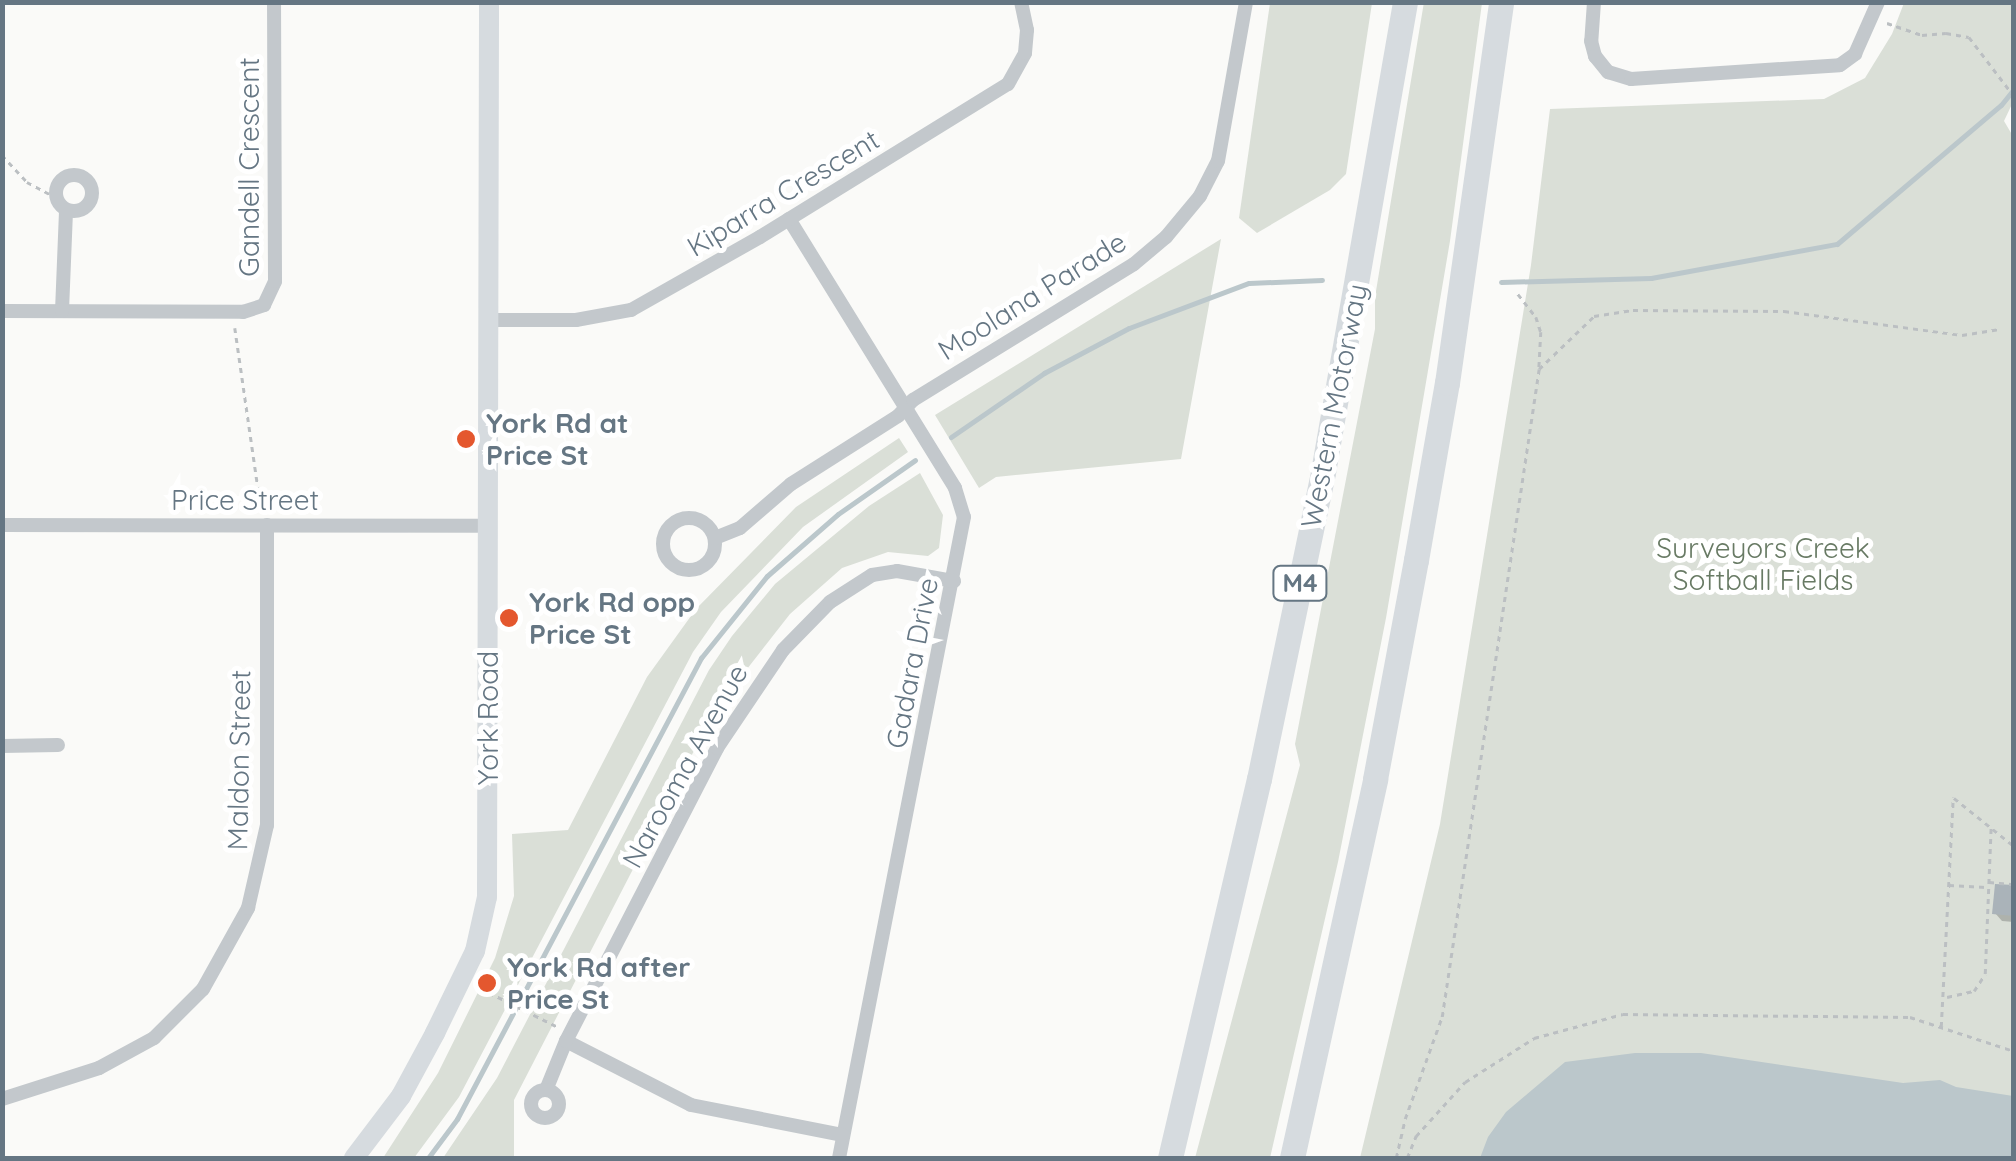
<!DOCTYPE html>
<style>
body{margin:0}
#map{position:relative;width:2016px;height:1161px;overflow:hidden;background:#fafaf8;font-family:Quicksand,sans-serif}
div>[style]{position:absolute}
[style*='--x']{left:calc(var(--x)*1px);top:calc(var(--y)*1px);width:calc(var(--w)*1px);rotate:calc(var(--a)*1deg)}
.green>*{inset:0;background:#dadfd7}
.water>*{inset:0;background:#bbc7cb}
.shadow>*{inset:0;background:#0003}
.stream>*{height:5px;margin:-2.5px;padding:0 2.5px;transform-origin:2.5px;border-radius:2.5px;background:#bbc7cb}
.building>*{inset:0;background:#aab3b9}
.path>*{height:2.5px;margin-top:-1.25px;transform-origin:0;background:repeating-linear-gradient(90deg,#bbbfc2 0 5px,transparent 0 10px)}
.street>*{height:14px;margin:-7px;padding:0 7px;transform-origin:7px;border-radius:7px;background:#c3c8cc}
.street>.ring{margin:-7px;padding:0;box-sizing:content-box;background:none;border:14px solid #c3c8cc;border-radius:50%}
.secondary>*{height:20px;margin:-10px;padding:0 10px;transform-origin:10px;border-radius:10px;background:#d6dbdf}
.highway>*{height:25px;margin:-12.5px;padding:0 12.5px;transform-origin:12.5px;border-radius:12.5px;background:#d6dbdf}
.dots>*{width:28px;height:28px;translate:-50% -50%;box-sizing:border-box;border:5px solid #fff;border-radius:50%}
span{translate:-50% -50%;white-space:nowrap;text-align:center;line-height:1.15;-webkit-text-stroke:10px #fff;paint-order:stroke}
.shield-label span{padding:2px 8px;background:#fff;border:2px solid;border-radius:8px;-webkit-text-stroke-width:0}
.shield-label{font-size:25px;color:#657683;font-weight:700}
.street-label{font-size:28px;color:#657683}
.poi-label{font-size:28px;color:#657683;font-weight:700}
.left{translate:0 -50%;text-align:left}
.park-label{font-size:28px;color:#687a64}
.frame{position:absolute;inset:0;border:5px solid #657683;pointer-events:none}
</style>
<div id="map">
<div class="green">
<i style="clip-path:polygon(1424px 2px,1482px 3px,1450px 241px,1386px 618px,1338px 862px,1270px 1158px,1195px 1158px,1300px 765px,1295px 744px,1375px 329px,1375px 297px)"></i>
<i style="clip-path:polygon(1270px 3px,1372px 3px,1346px 174px,1330px 190px,1257px 233px,1239px 218px)"></i>
<i style="clip-path:polygon(1904px 3px,2013px 3px,2013px 102px,2004px 121px,2014px 138px,2013px 1158px,1360px 1158px,1440px 824px,1531px 265px,1550px 109px,1824px 99px,1865px 78px,1892px 34px)"></i>
<i style="clip-path:polygon(1221px 239px,1181px 459px,996px 477px,979px 488px,935px 415px)"></i>
<i style="clip-path:polygon(899px 438px,908px 452px,803px 527px,721px 612px,693px 652px,459px 1097px,414px 1158px,383px 1158px,438px 1073px,495px 958px,514px 896px,512px 834px,568px 830px,647px 677px,696px 609px,796px 507px)"></i>
<i style="clip-path:polygon(920px 473px,943px 515px,939px 548px,928px 556px,888px 552px,842px 568px,790px 614px,715px 710px,514px 1100px,514px 1158px,443px 1158px,497px 1078px,709px 670px,732px 636px,775px 584px,869px 506px)"></i>
</div>
<div class="water">
<i style="clip-path:polygon(1635px 1053px,1701px 1053px,1903px 1083px,1940px 1080px,1956px 1087px,2013px 1096px,2013px 1158px,1480px 1158px,1488px 1137px,1506px 1112px,1565px 1062px)"></i>
</div>
<div class="shadow">
<i style="clip-path:polygon(2014px 888px,2014px 922px,2002px 921px,1995px 913px)"></i>
</div>
<div class="stream">
<i style="--x:1501;--y:282;--w:150;--a:-1.5"></i>
<i style="--x:1651;--y:278;--w:189;--a:-10.4"></i>
<i style="--x:1837;--y:244;--w:215;--a:-40.3"></i>
<i style="--x:2001;--y:105;--w:21;--a:-51"></i>
<i style="--x:951;--y:437;--w:113;--a:-34.5"></i>
<i style="--x:1044;--y:373;--w:96;--a:-27.9"></i>
<i style="--x:1129;--y:328;--w:128;--a:-20.6"></i>
<i style="--x:1249;--y:283;--w:73;--a:-2.4"></i>
<i style="--x:428;--y:1158;--w:49;--a:-53.4"></i>
<i style="--x:457;--y:1119;--w:522;--a:-62.11"></i>
<i style="--x:701;--y:658;--w:105;--a:-51.2"></i>
<i style="--x:767;--y:576;--w:94;--a:-41.1"></i>
<i style="--x:838;--y:514;--w:94;--a:-35"></i>
</div>
<div class="building">
<i style="clip-path:polygon(1995px 884px,2014px 885px,2014px 916px,1992px 914px)"></i>
</div>
<div class="path">
<i style="--x:1887;--y:23;--w:37;--a:19"></i>
<i style="--x:1922;--y:35;--w:24;--a:-5"></i>
<i style="--x:1946;--y:33;--w:23;--a:10"></i>
<i style="--x:1969;--y:37;--w:74;--a:52.7"></i>
<i style="--x:2;--y:155;--w:37;--a:47"></i>
<i style="--x:27;--y:182;--w:32;--a:28"></i>
<i style="--x:1518;--y:294;--w:29;--a:52"></i>
<i style="--x:1536;--y:317;--w:16;--a:72"></i>
<i style="--x:1541;--y:332;--w:35;--a:93"></i>
<i style="--x:235;--y:328;--w:182;--a:81.8"></i>
<i style="--x:1954;--y:798;--w:77;--a:38.7"></i>
<i style="--x:1989;--y:882;--w:25;--a:5"></i>
<i style="--x:1949;--y:885;--w:37;--a:3"></i>
<i style="--x:480;--y:988;--w:87;--a:26.6"></i>
<i style="--x:1947;--y:997;--w:28;--a:-13"></i>
<i style="--x:1974;--y:991;--w:20;--a:-57"></i>
<i style="--x:1985;--y:974;--w:147;--a:-87.7"></i>
<i style="--x:1941;--y:1027;--w:230;--a:-87"></i>
<i style="--x:1396;--y:1158;--w:40;--a:-77"></i>
<i style="--x:1405;--y:1119;--w:109;--a:-70.1"></i>
<i style="--x:1442;--y:1017;--w:655;--a:-81.49"></i>
<i style="--x:1539;--y:369;--w:76;--a:-43.9"></i>
<i style="--x:1594;--y:316;--w:39;--a:-9"></i>
<i style="--x:1633;--y:310;--w:151;--a:0.4"></i>
<i style="--x:1784;--y:311;--w:180;--a:7.7"></i>
<i style="--x:1962;--y:335;--w:38;--a:-9"></i>
<i style="--x:1407;--y:1158;--w:24;--a:-68"></i>
<i style="--x:1416;--y:1136;--w:73;--a:-47.8"></i>
<i style="--x:1465;--y:1082;--w:82;--a:-32.5"></i>
<i style="--x:1534;--y:1038;--w:92;--a:-15.1"></i>
<i style="--x:1623;--y:1014;--w:287;--a:0.6"></i>
<i style="--x:1910;--y:1017;--w:109;--a:18.1"></i>
</div>
<div class="street">
<i style="--x:1594;--y:2;--w:39;--a:94"></i>
<i style="--x:1591;--y:41;--w:16;--a:75"></i>
<i style="--x:1595;--y:56;--w:21;--a:51"></i>
<i style="--x:1608;--y:72;--w:24;--a:17"></i>
<i style="--x:1631;--y:79;--w:209;--a:-3.8"></i>
<i style="--x:1840;--y:65;--w:19;--a:-36"></i>
<i style="--x:1855;--y:54;--w:57;--a:-66.1"></i>
<i class="ring" style="left:56px;top:175px;width:22px;height:22px"></i>
<i style="--x:789;--y:219;--w:316;--a:58.3"></i>
<i style="--x:955;--y:488;--w:30;--a:73"></i>
<i style="--x:964;--y:517;--w:653;--a:101.03"></i>
<i style="--x:2;--y:311;--w:241;--a:0.2"></i>
<i style="--x:243;--y:312;--w:22;--a:-18"></i>
<i style="--x:264;--y:305;--w:26;--a:-65"></i>
<i style="--x:275;--y:281;--w:279;--a:-90.2"></i>
<i style="--x:62;--y:311;--w:101;--a:-87.7"></i>
<i style="--x:488;--y:320;--w:88;--a:0"></i>
<i style="--x:576;--y:320;--w:56;--a:-10.3"></i>
<i style="--x:631;--y:310;--w:148;--a:-29.5"></i>
<i style="--x:760;--y:237;--w:291;--a:-31.7"></i>
<i style="--x:1008;--y:84;--w:35;--a:-61"></i>
<i style="--x:1025;--y:53;--w:23;--a:-85"></i>
<i style="--x:1027;--y:30;--w:29;--a:-102"></i>
<i class="ring" style="left:663px;top:518px;width:38px;height:38px"></i>
<i style="--x:2;--y:525;--w:486;--a:0.1"></i>
<i style="--x:715;--y:538;--w:27;--a:-22"></i>
<i style="--x:740;--y:528;--w:67;--a:-40.8"></i>
<i style="--x:791;--y:484;--w:127;--a:-32.4"></i>
<i style="--x:898;--y:416;--w:22;--a:-47"></i>
<i style="--x:913;--y:400;--w:259;--a:-31.6"></i>
<i style="--x:1134;--y:264;--w:42;--a:-40.2"></i>
<i style="--x:1166;--y:237;--w:53;--a:-50.3"></i>
<i style="--x:1200;--y:196;--w:39;--a:-63"></i>
<i style="--x:1218;--y:161;--w:161;--a:-80"></i>
<i style="--x:2;--y:746;--w:56;--a:-1"></i>
<i style="--x:566;--y:1041;--w:140;--a:27.1"></i>
<i style="--x:691;--y:1105;--w:155;--a:11.2"></i>
<i style="--x:546;--y:1090;--w:53;--a:-67.8"></i>
<i style="--x:566;--y:1041;--w:330;--a:-62.7"></i>
<i style="--x:717;--y:748;--w:118;--a:-56"></i>
<i style="--x:783;--y:650;--w:67;--a:-45.6"></i>
<i style="--x:830;--y:602;--w:50;--a:-32.7"></i>
<i style="--x:872;--y:575;--w:25;--a:-9"></i>
<i style="--x:897;--y:571;--w:58;--a:10"></i>
<i class="ring" style="left:531px;top:1090px;width:14px;height:14px"></i>
<i style="--x:2;--y:1099;--w:102;--a:-17.7"></i>
<i style="--x:99;--y:1068;--w:63;--a:-28.6"></i>
<i style="--x:154;--y:1038;--w:69;--a:-45"></i>
<i style="--x:203;--y:989;--w:93;--a:-60.9"></i>
<i style="--x:248;--y:908;--w:85;--a:-77.1"></i>
<i style="--x:267;--y:825;--w:300;--a:-90"></i>
</div>
<div class="secondary">
<i style="--x:354;--y:1158;--w:78;--a:-52.8"></i>
<i style="--x:401;--y:1096;--w:72;--a:-61.6"></i>
<i style="--x:435;--y:1033;--w:91;--a:-64"></i>
<i style="--x:475;--y:951;--w:55;--a:-77.5"></i>
<i style="--x:487;--y:897;--w:895;--a:-89.87"></i>
</div>
<div class="highway">
<i style="--x:1170;--y:1158;--w:389;--a:-76.8"></i>
<i style="--x:1259;--y:779;--w:314;--a:-78.2"></i>
<i style="--x:1323;--y:472;--w:477;--a:-80.1"></i>
<i style="--x:1292;--y:1158;--w:388;--a:-77.6"></i>
<i style="--x:1375;--y:779;--w:223;--a:-79.4"></i>
<i style="--x:1416;--y:560;--w:180;--a:-80.1"></i>
<i style="--x:1447;--y:383;--w:385;--a:-81.9"></i>
</div>
<div class="dots">
<i style="left:466px;top:439px;background:#e4572e"></i>
<i style="left:509px;top:618px;background:#e4572e"></i>
<i style="left:487px;top:983px;background:#e4572e"></i>
</div>
<div class="shield-label">
<span style="left:1300px;top:583px">M4</span>
</div>
<div class="street-label">
<span style="left:249px;top:167px;rotate:-90deg">Gandell Crescent</span>
<span style="left:783px;top:193px;rotate:-31deg">Kiparra Crescent</span>
<span style="left:1032px;top:296px;rotate:-32deg">Moolana Parade</span>
<span style="left:1334px;top:406px;rotate:-79deg">Western Motorway</span>
<span style="left:245px;top:500px">Price Street</span>
<span style="left:912px;top:663px;rotate:-79deg">Gadara Drive</span>
<span style="left:488px;top:718px;rotate:-90deg">York Road</span>
<span style="left:239px;top:760px;rotate:-89deg">Maldon Street</span>
<span style="left:685px;top:766px;rotate:-61deg">Narooma Avenue</span>
</div>
<div class="poi-label">
<span class="left" style="left:486px;top:439px">York Rd at<br>Price St</span>
<span class="left" style="left:529px;top:618px">York Rd opp<br>Price St</span>
<span class="left" style="left:507px;top:983px">York Rd after<br>Price St</span>
</div>
<div class="park-label">
<span style="left:1763px;top:564px">Surveyors Creek<br>Softball Fields</span>
</div>
<div class="frame"></div>
</div>
